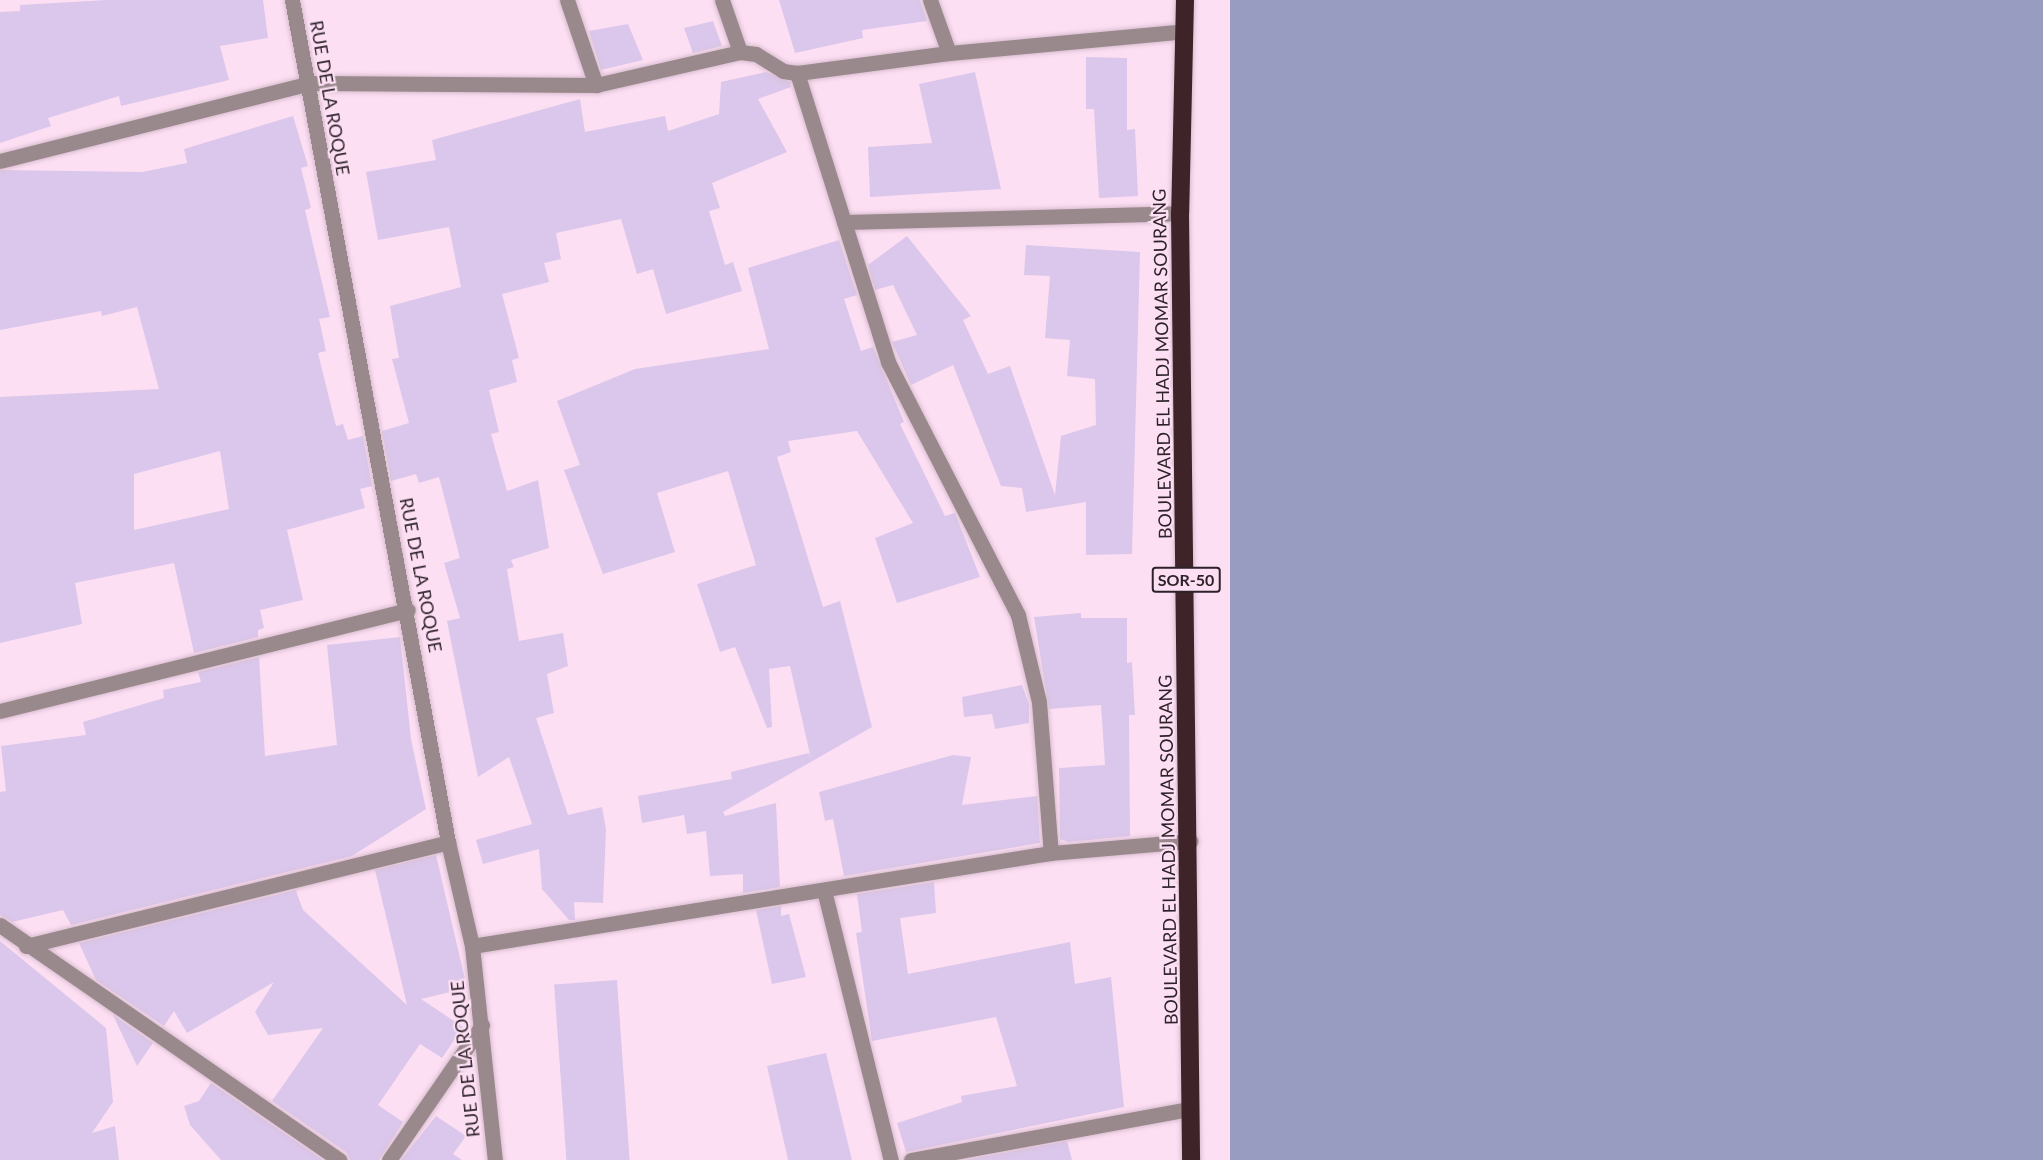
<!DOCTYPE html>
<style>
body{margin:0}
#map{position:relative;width:2043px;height:1160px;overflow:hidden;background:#fddff3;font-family:Lato,sans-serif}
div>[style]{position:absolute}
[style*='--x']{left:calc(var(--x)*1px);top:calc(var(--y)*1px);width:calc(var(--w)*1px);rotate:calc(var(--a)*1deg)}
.water>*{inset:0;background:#999cc1;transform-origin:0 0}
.building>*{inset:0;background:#dbc7eb;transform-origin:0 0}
.roads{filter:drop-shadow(0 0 2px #d8bdcf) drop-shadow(0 0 2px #d8bdcf)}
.minor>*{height:15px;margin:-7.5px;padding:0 7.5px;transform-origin:7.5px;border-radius:7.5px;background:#99898c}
.highway>*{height:18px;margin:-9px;padding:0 9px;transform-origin:9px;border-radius:9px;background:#3e2328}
span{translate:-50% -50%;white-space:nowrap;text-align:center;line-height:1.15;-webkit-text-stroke:4.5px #fddff3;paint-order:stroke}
.shield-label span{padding:2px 4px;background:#fddff3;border:2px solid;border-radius:4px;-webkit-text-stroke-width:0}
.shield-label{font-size:16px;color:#2d222a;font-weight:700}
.street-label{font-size:18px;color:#2d222a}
</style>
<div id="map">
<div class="water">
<i style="left:1230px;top:0;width:813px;height:1160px"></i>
</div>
<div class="building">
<i style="clip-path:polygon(107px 0,263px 0,268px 38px,220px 46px,229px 80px,121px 106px,119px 96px,48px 118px,51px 126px,0 143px,0 12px,20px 11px,20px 5px)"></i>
<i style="clip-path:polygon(779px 0,920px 0,927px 21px,862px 30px,863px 38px,795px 53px)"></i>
<i style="clip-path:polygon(713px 21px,722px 46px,693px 53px,684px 28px)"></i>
<i style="clip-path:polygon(628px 24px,643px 60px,601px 70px,589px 31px)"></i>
<i style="clip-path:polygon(1086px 57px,1127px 58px,1127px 130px,1135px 129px,1138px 196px,1099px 198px,1094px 109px,1086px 109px)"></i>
<i style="clip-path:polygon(766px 72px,790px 82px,791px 87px,758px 99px,787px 152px,712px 183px,720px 208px,709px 211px,725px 265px,733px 262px,742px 291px,666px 314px,653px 269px,637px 274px,621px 219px,556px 233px,561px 259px,544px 263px,549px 282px,502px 294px,519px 358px,512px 360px,517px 382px,489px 390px,499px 432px,491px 434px,507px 491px,538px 480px,549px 548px,511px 560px,514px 567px,507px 569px,519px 641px,563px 633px,568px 666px,547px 674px,554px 713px,536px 718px,568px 815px,602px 807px,606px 829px,603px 903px,574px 902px,575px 920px,569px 920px,542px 889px,539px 849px,483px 864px,476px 840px,532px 824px,509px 757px,478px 777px,447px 621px,460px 618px,444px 563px,460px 558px,439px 477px,419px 483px,416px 474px,391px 481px,382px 431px,409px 423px,392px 359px,399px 358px,390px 306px,461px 287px,449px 227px,378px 240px,366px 172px,436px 160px,432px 140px,580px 99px,585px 132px,665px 116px,668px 131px,719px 114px,721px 82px)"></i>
<i style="clip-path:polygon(975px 72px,1001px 189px,870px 197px,868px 147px,932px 143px,919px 84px)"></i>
<i style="clip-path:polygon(evenodd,293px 116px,308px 166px,301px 168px,311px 208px,305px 210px,330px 317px,319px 319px,326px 351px,318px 353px,336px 426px,343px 424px,348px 440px,363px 436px,372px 486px,360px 489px,365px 508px,287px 530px,303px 600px,260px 610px,264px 628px,258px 630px,258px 637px,194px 653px,174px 563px,75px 583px,82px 624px,0 643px,0 397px,159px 389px,137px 307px,102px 316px,101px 311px,0 330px,0 170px,142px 172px,187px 163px,184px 149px,293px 116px,220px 451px,229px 509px,134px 530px,134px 474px,220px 451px)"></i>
<i style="clip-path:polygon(907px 236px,971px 316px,963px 320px,988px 374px,1010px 366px,1055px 495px,1061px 436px,1096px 425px,1095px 379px,1067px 376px,1070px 340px,1045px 338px,1050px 276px,1024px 275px,1026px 245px,1140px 252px,1132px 554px,1086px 555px,1086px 502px,1026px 512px,1022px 488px,1001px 486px,953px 365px,911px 385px,892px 342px,917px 335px,893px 285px,875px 290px,868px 265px)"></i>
<i style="clip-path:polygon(839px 240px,857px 295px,844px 299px,861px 351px,873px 347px,904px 422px,900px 424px,945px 516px,955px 513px,980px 577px,897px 603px,875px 538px,913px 523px,857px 431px,788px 441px,791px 452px,777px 457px,823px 607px,840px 601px,872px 727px,723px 812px,725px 816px,776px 803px,780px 887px,743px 893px,743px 874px,710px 876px,706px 831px,687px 834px,684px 815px,642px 823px,638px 796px,732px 779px,731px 772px,809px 753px,811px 759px,790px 666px,769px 669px,772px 727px,767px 728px,735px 647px,720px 652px,697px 584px,756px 565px,728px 471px,657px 493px,675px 552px,603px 574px,564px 470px,580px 465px,557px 401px,635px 369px,769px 349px,748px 268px)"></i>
<i style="clip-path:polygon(1081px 613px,1081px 618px,1127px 618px,1127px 663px,1132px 662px,1135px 715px,1129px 715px,1130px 836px,1068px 842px,1060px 839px,1059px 768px,1105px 765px,1101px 705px,1049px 709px,1034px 617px)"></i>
<i style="clip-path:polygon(400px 637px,411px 739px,426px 809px,352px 856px,71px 925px,63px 910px,12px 922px,0 915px,0 792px,6px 791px,1px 746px,86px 735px,83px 722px,164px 698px,163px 690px,201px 682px,198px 672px,259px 657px,265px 756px,337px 745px,327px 645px)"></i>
<i style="clip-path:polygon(1022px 685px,1029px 704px,1029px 723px,995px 729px,992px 714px,964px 717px,962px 697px)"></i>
<i style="clip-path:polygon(953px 755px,971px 757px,962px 805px,1037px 796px,1040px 843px,844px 876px,833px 819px,825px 821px,819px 792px)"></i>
<i style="clip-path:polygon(436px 855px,467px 988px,421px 999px,463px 1027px,442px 1058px,420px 1044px,378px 1105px,403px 1122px,379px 1160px,350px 1160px,346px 1152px,272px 1101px,323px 1028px,268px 1035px,255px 1012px,274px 982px,187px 1033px,174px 1011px,164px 1026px,96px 980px,79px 943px,300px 889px,296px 891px,303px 910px,407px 1005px,375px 870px)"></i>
<i style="clip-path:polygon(934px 882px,936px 913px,900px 918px,908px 974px,1070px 942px,1075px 984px,1111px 977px,1124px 1107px,906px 1152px,897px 1123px,962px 1102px,961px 1096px,1017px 1086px,996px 1017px,872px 1041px,856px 933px,862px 932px,857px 894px)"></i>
<i style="clip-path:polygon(781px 906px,781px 916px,789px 914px,806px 977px,772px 984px,756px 910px)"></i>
<i style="clip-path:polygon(0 941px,106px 1028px,113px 1102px,92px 1133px,115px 1126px,119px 1160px,0 1160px)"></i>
<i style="left:617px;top:980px;width:181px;height:63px;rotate:86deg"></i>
<i style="clip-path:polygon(113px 1015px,153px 1043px,137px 1066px)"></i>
<i style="clip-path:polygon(826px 1053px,852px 1160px,788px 1160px,767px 1066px)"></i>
<i style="clip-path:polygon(211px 1083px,323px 1160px,221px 1160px,190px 1125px,184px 1106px,199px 1101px)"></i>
<i style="clip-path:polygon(436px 1116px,466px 1136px,453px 1154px,462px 1160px,401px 1160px)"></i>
<i style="clip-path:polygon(1067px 1141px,1072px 1160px,965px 1160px)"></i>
</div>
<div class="roads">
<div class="minor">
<i style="--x:292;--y:0;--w:856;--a:79.5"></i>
<i style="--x:448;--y:842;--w:107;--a:77"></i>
<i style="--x:472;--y:946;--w:215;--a:83.9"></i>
<i style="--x:567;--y:0;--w:90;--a:71.2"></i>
<i style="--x:722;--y:0;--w:55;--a:70.9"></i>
<i style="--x:930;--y:0;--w:56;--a:70.3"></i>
<i style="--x:797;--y:73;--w:303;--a:72.5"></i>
<i style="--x:888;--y:362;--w:284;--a:62.8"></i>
<i style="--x:1018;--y:615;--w:89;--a:76.4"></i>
<i style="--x:1039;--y:702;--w:151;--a:85.5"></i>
<i style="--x:0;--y:161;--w:320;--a:-14.1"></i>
<i style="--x:310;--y:83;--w:286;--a:0.4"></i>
<i style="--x:596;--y:85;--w:148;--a:-12.9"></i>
<i style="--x:740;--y:52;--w:16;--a:7"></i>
<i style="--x:756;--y:54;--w:32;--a:32"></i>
<i style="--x:783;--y:71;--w:14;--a:8"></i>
<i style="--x:797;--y:73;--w:153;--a:-7.5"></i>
<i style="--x:949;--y:53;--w:237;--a:-5.3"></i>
<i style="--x:844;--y:222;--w:336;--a:-1.5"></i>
<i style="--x:0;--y:711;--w:420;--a:-13.9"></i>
<i style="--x:824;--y:890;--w:278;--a:76.1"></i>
<i style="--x:0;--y:925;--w:413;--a:34.7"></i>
<i style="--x:26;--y:946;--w:435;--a:-13.8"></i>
<i style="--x:472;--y:946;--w:586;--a:-9.13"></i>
<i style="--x:1051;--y:853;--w:140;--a:-4.9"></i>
<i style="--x:389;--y:1160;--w:164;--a:-55.4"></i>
<i style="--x:911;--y:1160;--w:284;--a:-10.4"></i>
</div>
<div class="highway">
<i style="--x:1185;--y:0;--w:213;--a:91.3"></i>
<i style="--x:1180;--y:213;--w:947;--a:89.33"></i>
</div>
</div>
<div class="shield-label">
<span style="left:1186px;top:580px">SOR-50</span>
</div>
<div class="street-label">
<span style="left:330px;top:98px;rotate:80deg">RUE DE LA ROQUE</span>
<span style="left:1162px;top:364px;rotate:-91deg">BOULEVARD EL HADJ MOMAR SOURANG</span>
<span style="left:421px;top:575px;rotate:79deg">RUE DE LA ROQUE</span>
<span style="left:1168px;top:850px;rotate:-91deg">BOULEVARD EL HADJ MOMAR SOURANG</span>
<span style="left:465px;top:1059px;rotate:-96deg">RUE DE LA ROQUE</span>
</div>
</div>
